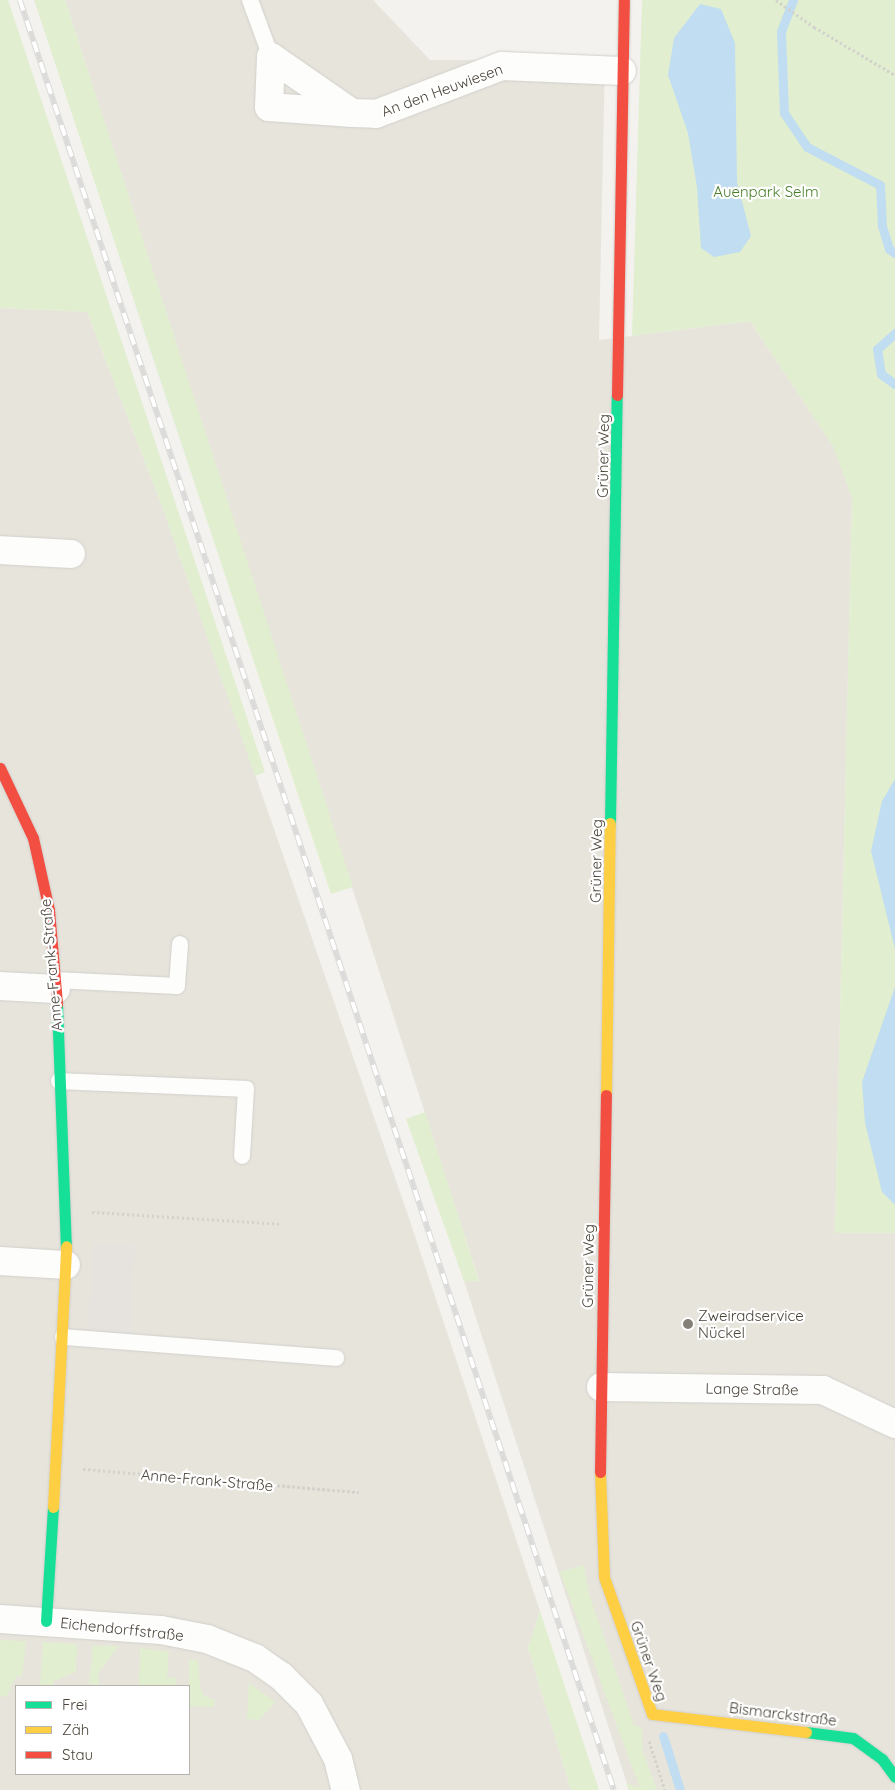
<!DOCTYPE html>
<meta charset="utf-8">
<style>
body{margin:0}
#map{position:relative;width:895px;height:1790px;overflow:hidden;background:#f4f2ee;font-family:Quicksand,sans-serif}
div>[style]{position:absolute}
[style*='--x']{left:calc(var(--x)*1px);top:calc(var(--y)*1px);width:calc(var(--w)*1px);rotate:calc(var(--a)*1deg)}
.residential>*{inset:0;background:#e7e4dc}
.green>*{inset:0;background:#e1eecf}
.parking>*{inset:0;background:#e6e3df;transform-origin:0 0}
.water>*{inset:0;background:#c0ddf1}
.stream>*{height:9px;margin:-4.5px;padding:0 4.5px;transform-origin:4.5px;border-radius:4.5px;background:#c0ddf1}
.path>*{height:3px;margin-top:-1.5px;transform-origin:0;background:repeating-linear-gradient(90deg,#d3d2cc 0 2.5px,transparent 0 5px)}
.roads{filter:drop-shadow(0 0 1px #d2d0cb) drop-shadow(0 0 1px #d2d0cb)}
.lane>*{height:16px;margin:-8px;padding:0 8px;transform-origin:8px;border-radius:8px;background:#fdfdfc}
.street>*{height:28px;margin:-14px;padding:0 14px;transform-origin:14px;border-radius:14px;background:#fdfdfc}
.fast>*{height:11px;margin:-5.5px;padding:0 5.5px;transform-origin:5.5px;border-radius:5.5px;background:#16e098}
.slow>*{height:11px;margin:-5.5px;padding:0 5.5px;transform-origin:5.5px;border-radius:5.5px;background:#ffcf43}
.jam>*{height:11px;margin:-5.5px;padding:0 5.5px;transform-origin:5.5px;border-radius:5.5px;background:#f24e42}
.rail>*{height:5.5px;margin-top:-2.75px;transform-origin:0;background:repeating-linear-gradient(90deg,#fff 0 11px,#dbdbda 0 22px);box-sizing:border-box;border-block:1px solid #dbdbda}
.dots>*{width:14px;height:14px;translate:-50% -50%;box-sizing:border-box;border:2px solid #fff;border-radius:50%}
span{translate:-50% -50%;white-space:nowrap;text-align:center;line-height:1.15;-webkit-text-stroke:4.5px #fff;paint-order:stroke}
.street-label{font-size:15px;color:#4b4439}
.park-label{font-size:15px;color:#4a7f2a}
.poi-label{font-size:15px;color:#4b4439}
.left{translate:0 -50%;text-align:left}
.legend{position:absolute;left:15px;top:1685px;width:175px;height:90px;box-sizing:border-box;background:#fff;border:1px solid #b7b4b0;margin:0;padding:6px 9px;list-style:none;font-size:15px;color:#4b4439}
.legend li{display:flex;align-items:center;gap:10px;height:25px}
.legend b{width:25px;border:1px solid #b7b4b0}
</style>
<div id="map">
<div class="residential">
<i style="clip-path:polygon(65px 0,373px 0,430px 60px,605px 60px,599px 340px,750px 321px,834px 446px,852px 498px,835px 1233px,895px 1233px,895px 1790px,629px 1790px,464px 1281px,479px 1280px)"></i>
<i style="clip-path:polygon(evenodd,0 308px,87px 312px,162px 506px,409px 1218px,540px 1611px,528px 1648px,571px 1790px,0 1790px,0 308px,16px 1686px,189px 1686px,189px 1774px,16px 1774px,16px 1686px)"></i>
</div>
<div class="green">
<i style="clip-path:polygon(0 0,8px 0,265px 772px,255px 776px,162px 506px,87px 312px,0 308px)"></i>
<i style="clip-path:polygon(34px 0,65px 0,353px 887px,331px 894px)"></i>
<i style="clip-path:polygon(642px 0,895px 0,895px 1233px,835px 1233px,852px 498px,833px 446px,750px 321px,632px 336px)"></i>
<i style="clip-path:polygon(425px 1112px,479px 1281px,464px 1281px,406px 1119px)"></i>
<i style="clip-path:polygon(584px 1565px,588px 1591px,634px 1725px,642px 1728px,642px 1749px,657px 1790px,629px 1790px,626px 1783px,640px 1788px,560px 1572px)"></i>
<i style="clip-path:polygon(540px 1611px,599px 1790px,571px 1790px,528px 1648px)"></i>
<i style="clip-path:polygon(0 1640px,26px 1641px,22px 1676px,16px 1677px,6px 1697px,0 1696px)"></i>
<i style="clip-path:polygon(43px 1642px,77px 1644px,76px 1672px,54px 1681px,53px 1686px,40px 1686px)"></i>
<i style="clip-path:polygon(93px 1646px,119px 1646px,98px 1673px,99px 1685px,89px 1684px)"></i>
<i style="clip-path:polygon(140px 1648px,169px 1652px,167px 1677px,176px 1678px,175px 1686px,139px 1686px)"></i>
<i style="clip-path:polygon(189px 1659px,198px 1660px,200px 1687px,204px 1696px,215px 1700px,214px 1707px,189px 1706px)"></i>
<i style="clip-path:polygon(249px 1683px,275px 1702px,259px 1720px,247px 1719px)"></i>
</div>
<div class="parking">
<i style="left:93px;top:1243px;width:42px;height:92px;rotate:3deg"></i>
</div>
<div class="water">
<i style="clip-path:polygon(700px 4px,721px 9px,735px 43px,737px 182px,751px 236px,740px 252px,714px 257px,701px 248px,697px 187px,688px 133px,668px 75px,674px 38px)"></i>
<i style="clip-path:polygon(895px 779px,895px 949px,871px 851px,882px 801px)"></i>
<i style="clip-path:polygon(895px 987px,895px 1205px,882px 1192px,865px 1123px,862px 1082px)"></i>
</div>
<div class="stream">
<i style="--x:793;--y:0;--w:34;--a:111"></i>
<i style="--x:781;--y:32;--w:81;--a:87.9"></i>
<i style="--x:784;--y:113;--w:41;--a:55.9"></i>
<i style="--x:807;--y:147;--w:82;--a:27.5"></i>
<i style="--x:880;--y:185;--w:41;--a:87.2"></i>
<i style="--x:882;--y:226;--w:24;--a:73"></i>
<i style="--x:889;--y:249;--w:7;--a:34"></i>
<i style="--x:895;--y:333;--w:24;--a:138"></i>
<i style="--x:877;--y:349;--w:25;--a:81"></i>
<i style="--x:881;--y:374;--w:17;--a:36"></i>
<i style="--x:663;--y:1736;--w:57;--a:72.5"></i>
</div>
<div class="path">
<i style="--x:776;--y:0;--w:47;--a:35.4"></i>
<i style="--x:814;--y:27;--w:94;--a:30.7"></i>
<i style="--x:92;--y:1212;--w:189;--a:3.6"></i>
<i style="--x:83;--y:1469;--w:277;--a:4.8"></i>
<i style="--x:649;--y:1741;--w:52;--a:71.9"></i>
</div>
<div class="roads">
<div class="lane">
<i style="--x:250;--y:0;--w:61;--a:69.8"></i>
<i style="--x:55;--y:980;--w:122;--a:2.8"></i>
<i style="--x:177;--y:986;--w:42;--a:-85.9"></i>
<i style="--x:59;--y:1081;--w:187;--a:2.4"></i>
<i style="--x:246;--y:1089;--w:67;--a:93.4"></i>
<i style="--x:63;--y:1337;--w:274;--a:4.4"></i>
</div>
<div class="street">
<i style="--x:352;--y:113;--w:83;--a:-175.9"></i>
<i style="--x:269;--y:107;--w:50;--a:-87.7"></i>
<i style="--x:271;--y:57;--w:98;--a:34.7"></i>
<i style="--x:352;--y:113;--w:24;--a:2"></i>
<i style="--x:376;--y:114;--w:135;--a:-20.9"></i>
<i style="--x:502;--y:66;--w:120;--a:2.4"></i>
<i style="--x:0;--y:550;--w:71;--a:3.2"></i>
<i style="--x:0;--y:986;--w:56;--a:3.1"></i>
<i style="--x:0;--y:1261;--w:66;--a:3.5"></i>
<i style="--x:601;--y:1387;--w:222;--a:0.8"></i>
<i style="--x:823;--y:1390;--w:80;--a:25.3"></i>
<i style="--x:0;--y:1619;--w:161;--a:3.9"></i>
<i style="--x:161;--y:1630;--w:47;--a:11.1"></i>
<i style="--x:207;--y:1639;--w:52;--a:21.6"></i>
<i style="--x:255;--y:1658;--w:32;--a:35"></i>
<i style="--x:281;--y:1676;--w:40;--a:45"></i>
<i style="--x:309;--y:1704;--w:62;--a:62.2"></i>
<i style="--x:338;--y:1759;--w:32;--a:76"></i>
</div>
<div class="fast">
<i style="--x:610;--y:823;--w:428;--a:-89.1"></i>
<i style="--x:57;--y:1004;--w:242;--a:87.9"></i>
<i style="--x:46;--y:1621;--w:114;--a:-86.5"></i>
<i style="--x:806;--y:1732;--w:47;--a:7.3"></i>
<i style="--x:853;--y:1738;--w:36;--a:36"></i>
<i style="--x:882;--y:1759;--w:22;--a:54"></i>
</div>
<div class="slow">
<i style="--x:606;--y:1095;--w:272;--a:-89.2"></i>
<i style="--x:600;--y:1472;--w:105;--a:87.8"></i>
<i style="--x:604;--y:1577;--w:145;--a:70.7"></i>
<i style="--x:652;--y:1714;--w:155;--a:6.7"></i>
<i style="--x:53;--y:1507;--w:261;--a:-87.1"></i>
</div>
<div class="jam">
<i style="--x:617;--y:395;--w:395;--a:-89"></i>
<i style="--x:0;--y:768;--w:77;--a:64.8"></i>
<i style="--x:33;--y:838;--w:74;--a:77.5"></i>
<i style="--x:49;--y:910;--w:94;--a:85.1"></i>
<i style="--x:600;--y:1472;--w:377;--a:-89.1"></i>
</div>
</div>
<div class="rail">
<i style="--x:20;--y:0;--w:1886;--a:71.64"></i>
</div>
<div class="dots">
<i style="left:688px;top:1324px;background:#868178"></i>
</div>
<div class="street-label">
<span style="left:442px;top:90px;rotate:-20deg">An den Heuwiesen</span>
<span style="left:603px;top:456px;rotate:-89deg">Grüner Weg</span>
<span style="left:596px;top:861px;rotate:-89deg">Grüner Weg</span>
<span style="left:51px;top:965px;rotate:-95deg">Anne-Frank-Straße</span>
<span style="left:588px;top:1266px;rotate:-89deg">Grüner Weg</span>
<span style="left:752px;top:1389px;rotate:1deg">Lange Straße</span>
<span style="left:207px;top:1480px;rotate:5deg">Anne-Frank-Straße</span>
<span style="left:122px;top:1629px;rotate:6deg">Eichendorffstraße</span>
<span style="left:649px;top:1661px;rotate:71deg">Grüner Weg</span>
<span style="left:783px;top:1714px;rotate:7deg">Bismarckstraße</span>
</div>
<div class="park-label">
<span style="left:766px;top:192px">Auenpark Selm</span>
</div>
<div class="poi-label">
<span class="left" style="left:698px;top:1324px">Zweiradservice<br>Nückel</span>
</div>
<ul class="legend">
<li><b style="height:6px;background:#16e098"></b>Frei</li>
<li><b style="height:6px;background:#ffcf43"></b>Zäh</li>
<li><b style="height:6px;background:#f24e42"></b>Stau</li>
</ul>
</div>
